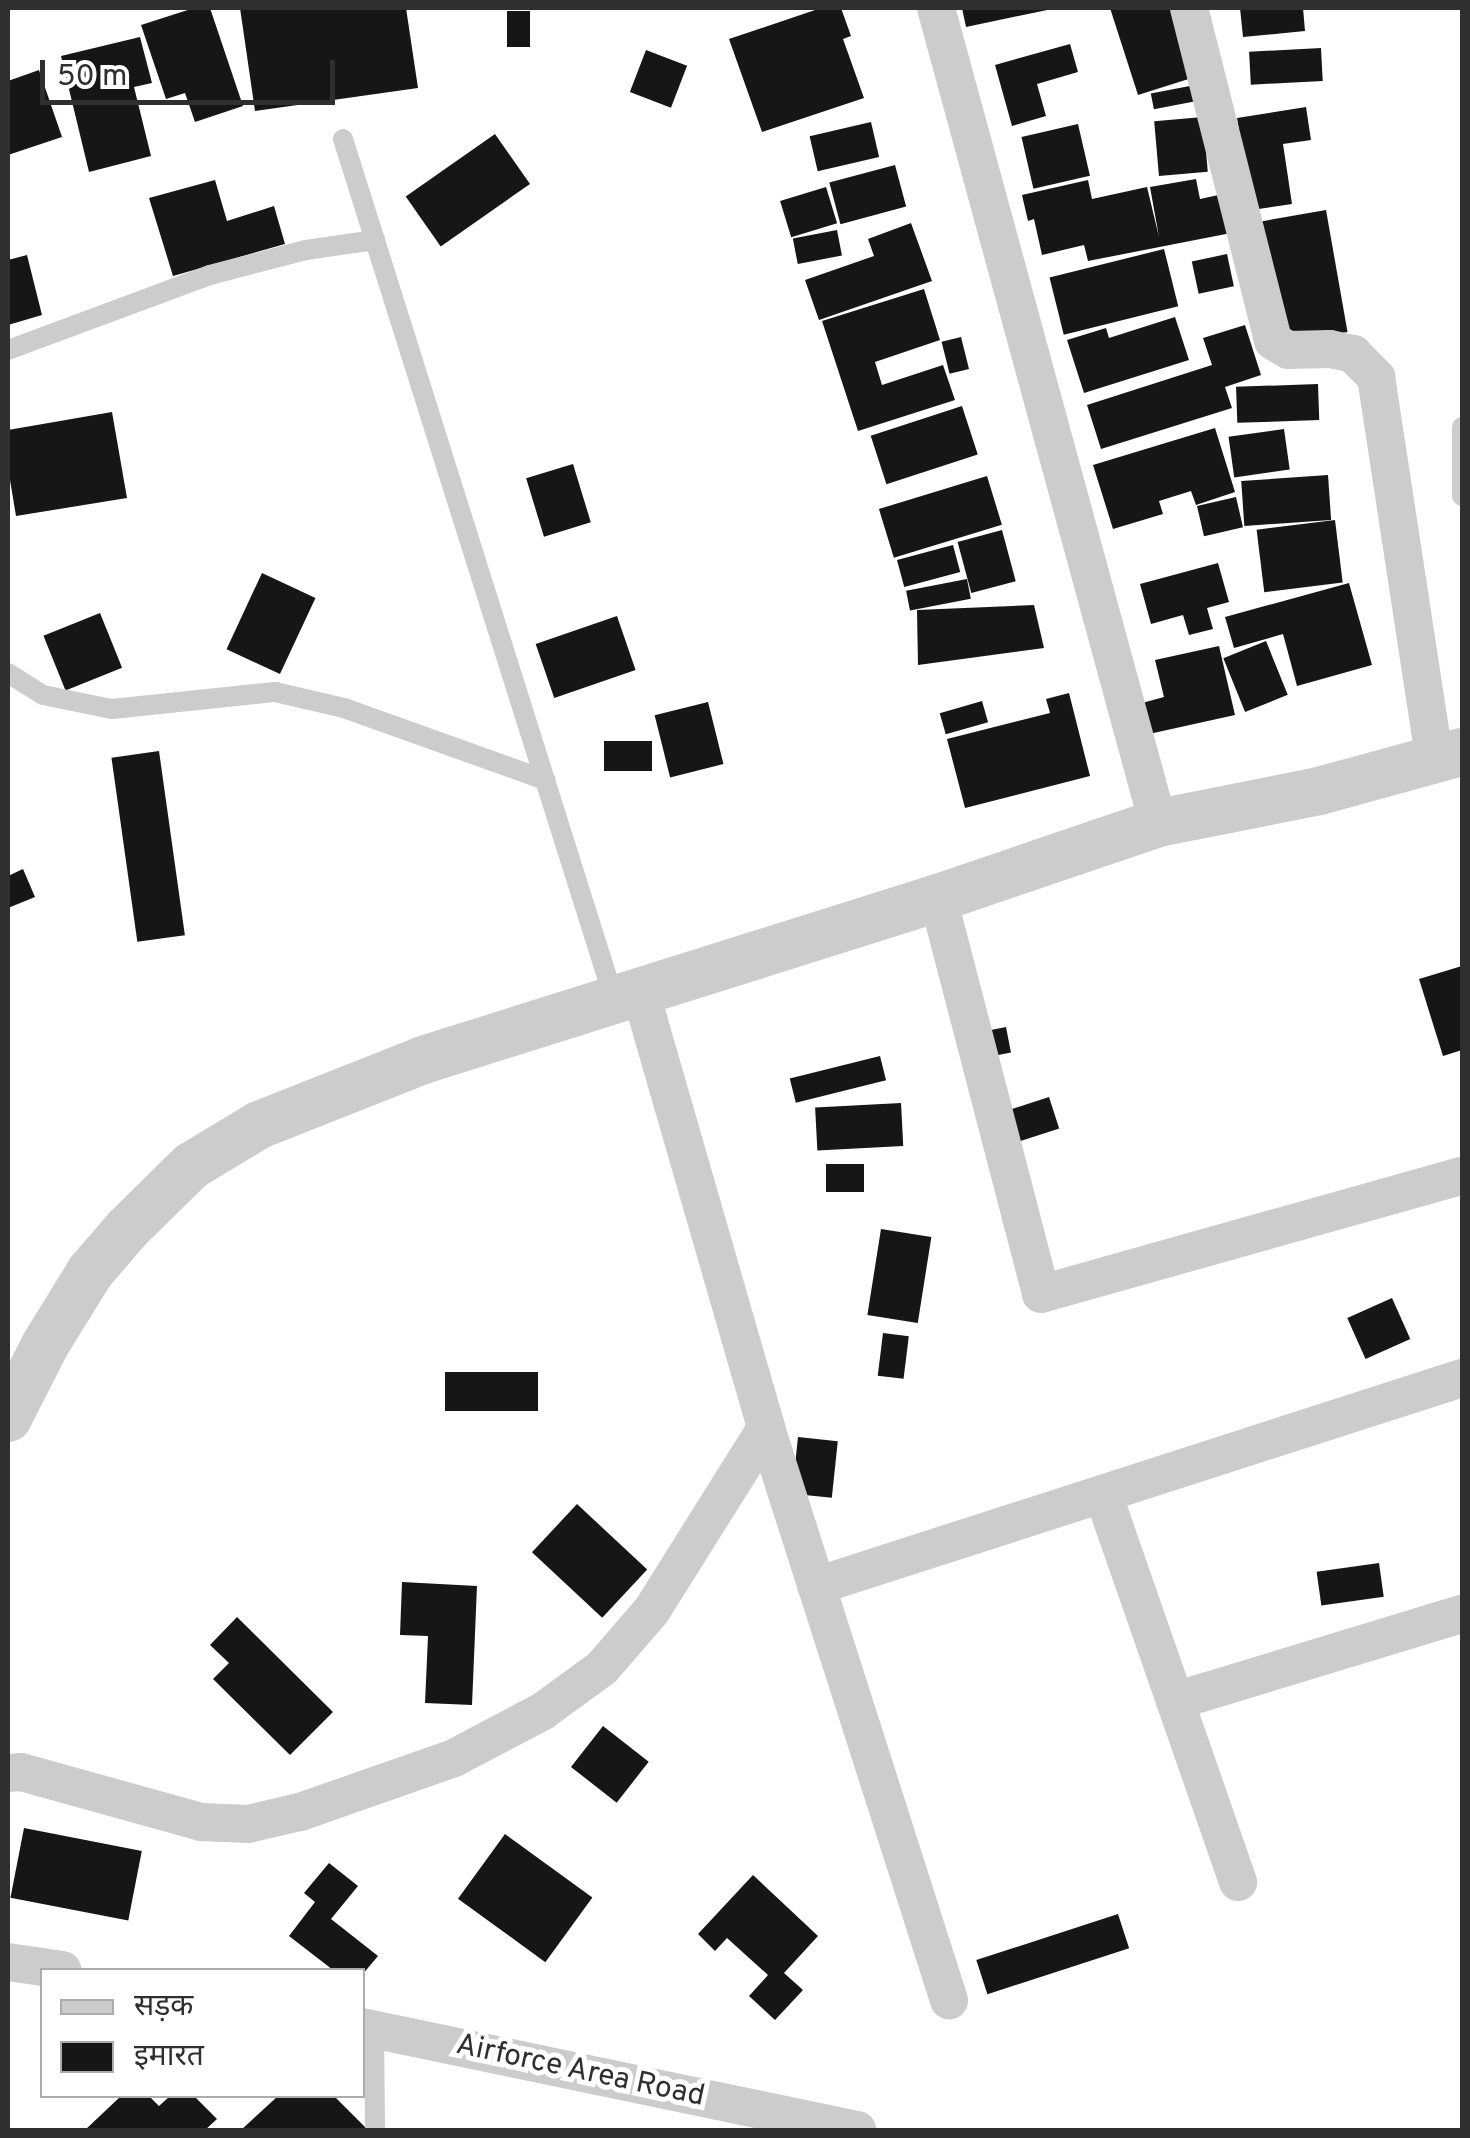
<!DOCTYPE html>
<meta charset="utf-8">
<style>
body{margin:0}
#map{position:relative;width:1470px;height:2138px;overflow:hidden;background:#fff;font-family:Overpass,"Noto Sans Devanagari",sans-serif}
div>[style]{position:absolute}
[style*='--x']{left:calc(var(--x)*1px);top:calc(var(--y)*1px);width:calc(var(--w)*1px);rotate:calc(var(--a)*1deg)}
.building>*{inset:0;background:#161616;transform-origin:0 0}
.service>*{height:20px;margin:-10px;padding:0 10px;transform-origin:10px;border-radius:10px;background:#ccc}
.minor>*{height:38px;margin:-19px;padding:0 19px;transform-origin:19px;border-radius:19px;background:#ccc}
.tertiary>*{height:48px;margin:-24px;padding:0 24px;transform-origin:24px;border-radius:24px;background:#ccc}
span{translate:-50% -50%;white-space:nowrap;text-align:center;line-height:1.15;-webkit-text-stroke:10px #fff;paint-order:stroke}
.street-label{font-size:30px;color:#2f2f2f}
.frame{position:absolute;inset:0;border:10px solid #2f2f2f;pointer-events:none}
.legend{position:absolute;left:40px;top:1968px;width:325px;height:130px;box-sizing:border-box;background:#fff;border:2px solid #acacac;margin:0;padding:12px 18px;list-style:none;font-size:30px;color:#2f2f2f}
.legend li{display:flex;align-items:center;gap:20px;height:50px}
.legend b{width:50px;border:2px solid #acacac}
.scale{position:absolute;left:40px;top:60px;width:295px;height:45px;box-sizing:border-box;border:5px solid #2f2f2f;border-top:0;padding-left:12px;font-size:30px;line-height:35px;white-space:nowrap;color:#2f2f2f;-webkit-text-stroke:8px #fff;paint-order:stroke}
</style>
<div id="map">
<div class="building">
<i style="clip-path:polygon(194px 8px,210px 8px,243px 106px,195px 122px,185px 93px,166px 99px,141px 25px)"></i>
<i style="clip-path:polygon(240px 8px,406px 8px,418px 88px,255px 111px)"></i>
<i style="clip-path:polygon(821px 8px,841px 8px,851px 36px,843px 39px,864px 98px,762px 132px,729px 39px)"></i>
<i style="clip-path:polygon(962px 8px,1052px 8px,1052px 9px,966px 27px)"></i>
<i style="clip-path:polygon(1110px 8px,1176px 8px,1198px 76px,1138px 95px)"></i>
<i style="clip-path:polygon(1240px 8px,1303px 8px,1305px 31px,1243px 37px)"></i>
<i style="left:507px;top:11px;width:23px;height:36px"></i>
<i style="clip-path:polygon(140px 37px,152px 83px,134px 87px,151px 156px,89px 172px,61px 56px)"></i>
<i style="clip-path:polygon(1070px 44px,1078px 72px,1037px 84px,1046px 116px,1012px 126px,995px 65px)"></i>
<i style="left:1321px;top:48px;width:33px;height:72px;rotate:87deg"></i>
<i style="left:646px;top:50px;width:44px;height:45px;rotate:21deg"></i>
<i style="clip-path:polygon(39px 70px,62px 137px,8px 155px,8px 81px)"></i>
<i style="left:1195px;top:85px;width:16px;height:45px;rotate:79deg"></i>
<i style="clip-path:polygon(1306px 107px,1311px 140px,1283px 144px,1292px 204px,1252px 210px,1237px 118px)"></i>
<i style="left:1203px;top:117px;width:55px;height:49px;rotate:85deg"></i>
<i style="left:871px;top:122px;width:36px;height:63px;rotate:77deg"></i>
<i style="left:1078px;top:124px;width:53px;height:58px;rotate:77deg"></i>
<i style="left:495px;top:134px;width:61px;height:109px;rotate:55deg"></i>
<i style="left:895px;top:165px;width:43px;height:68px;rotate:75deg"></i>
<i style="clip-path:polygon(1196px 179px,1200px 199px,1223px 194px,1231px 233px,1088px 261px,1084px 245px,1042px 255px,1034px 219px,1028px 221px,1022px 195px,1088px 180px,1092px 199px,1147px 187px,1159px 237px,1150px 187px)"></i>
<i style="clip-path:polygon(215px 180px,227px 221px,274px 206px,285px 244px,173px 276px,149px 198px)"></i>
<i style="left:826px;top:187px;width:38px;height:48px;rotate:73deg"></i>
<i style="left:1326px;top:210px;width:124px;height:67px;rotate:80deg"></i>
<i style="clip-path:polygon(911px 223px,932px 281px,819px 320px,805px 280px,874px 256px,868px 239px)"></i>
<i style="left:837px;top:230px;width:26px;height:45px;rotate:79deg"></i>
<i style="left:1164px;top:249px;width:59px;height:118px;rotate:76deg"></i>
<i style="left:1227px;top:254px;width:33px;height:36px;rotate:78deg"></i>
<i style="clip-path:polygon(27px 255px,42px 315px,8px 325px,8px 260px)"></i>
<i style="clip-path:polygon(924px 289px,940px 340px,875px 362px,882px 385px,943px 365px,955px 400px,858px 431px,822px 321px)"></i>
<i style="clip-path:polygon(1175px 317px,1189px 360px,1084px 393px,1067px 340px,1106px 328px,1109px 338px)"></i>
<i style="clip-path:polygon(1245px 325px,1261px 375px,1225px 387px,1232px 408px,1101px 449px,1087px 405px,1212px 365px,1203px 338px)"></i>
<i style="left:961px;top:337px;width:33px;height:20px;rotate:76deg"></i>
<i style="left:1318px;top:384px;width:36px;height:82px;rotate:88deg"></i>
<i style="left:962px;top:406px;width:51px;height:96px;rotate:72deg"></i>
<i style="clip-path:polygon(112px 412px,127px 498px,16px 516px,8px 468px,8px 430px)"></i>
<i style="clip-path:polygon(1215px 428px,1235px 492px,1196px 505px,1191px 491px,1159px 501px,1163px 514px,1113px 529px,1093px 465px)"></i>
<i style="left:1284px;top:429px;width:41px;height:56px;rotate:82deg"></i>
<i style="left:573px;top:464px;width:61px;height:49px;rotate:73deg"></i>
<i style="left:1328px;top:475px;width:45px;height:87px;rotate:86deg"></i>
<i style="left:987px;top:476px;width:51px;height:113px;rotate:73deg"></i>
<i style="left:1236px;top:497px;width:31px;height:40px;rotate:77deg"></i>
<i style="left:1335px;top:520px;width:63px;height:79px;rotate:83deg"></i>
<i style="left:1002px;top:530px;width:53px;height:46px;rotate:75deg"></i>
<i style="left:953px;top:545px;width:28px;height:58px;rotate:75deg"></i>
<i style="clip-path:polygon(1218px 563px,1229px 602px,1207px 608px,1213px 629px,1189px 635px,1183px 615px,1151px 624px,1140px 584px)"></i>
<i style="left:262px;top:573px;width:59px;height:84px;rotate:25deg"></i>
<i style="left:967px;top:579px;width:20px;height:62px;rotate:79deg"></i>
<i style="clip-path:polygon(1349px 583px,1372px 665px,1297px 686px,1283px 634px,1234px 648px,1225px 617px)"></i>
<i style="clip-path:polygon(1034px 605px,1044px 648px,918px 665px,917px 610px)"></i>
<i style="left:100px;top:613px;width:59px;height:61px;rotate:68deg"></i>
<i style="left:617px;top:616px;width:57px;height:86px;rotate:71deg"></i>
<i style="left:1266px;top:641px;width:58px;height:46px;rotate:68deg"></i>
<i style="clip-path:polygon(1219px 646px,1235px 715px,1149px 734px,1142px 703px,1164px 697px,1155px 660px)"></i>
<i style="clip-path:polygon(1069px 693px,1090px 776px,965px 808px,947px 739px,1050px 713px,1046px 699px)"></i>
<i style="left:982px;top:701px;width:22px;height:44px;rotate:74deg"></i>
<i style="left:708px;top:702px;width:64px;height:55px;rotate:76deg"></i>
<i style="left:604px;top:741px;width:48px;height:30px"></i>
<i style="left:159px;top:751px;width:186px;height:48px;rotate:82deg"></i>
<i style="clip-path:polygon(23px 869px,35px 897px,8px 908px,8px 876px)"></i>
<i style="clip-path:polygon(1462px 966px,1462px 1050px,1443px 1056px,1419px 979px)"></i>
<i style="left:1006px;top:1027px;width:26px;height:27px;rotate:79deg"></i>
<i style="left:880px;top:1056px;width:25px;height:93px;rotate:76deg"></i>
<i style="left:1049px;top:1097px;width:33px;height:46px;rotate:72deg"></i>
<i style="left:901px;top:1103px;width:43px;height:86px;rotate:87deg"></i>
<i style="left:826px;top:1164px;width:38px;height:28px"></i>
<i style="left:881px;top:1229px;width:51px;height:87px;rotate:9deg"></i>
<i style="left:1392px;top:1298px;width:45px;height:49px;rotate:66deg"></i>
<i style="left:883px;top:1333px;width:26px;height:43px;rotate:7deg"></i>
<i style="left:445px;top:1372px;width:93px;height:39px"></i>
<i style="left:798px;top:1437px;width:40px;height:57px;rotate:6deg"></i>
<i style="left:577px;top:1504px;width:96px;height:66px;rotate:43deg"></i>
<i style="left:1379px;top:1563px;width:34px;height:63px;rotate:82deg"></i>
<i style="clip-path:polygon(402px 1582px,477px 1586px,472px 1705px,425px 1703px,428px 1636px,400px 1635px)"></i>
<i style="clip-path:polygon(237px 1617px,333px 1712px,290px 1755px,213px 1679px,229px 1663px,210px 1645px)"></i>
<i style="left:603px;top:1726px;width:58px;height:52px;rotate:38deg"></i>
<i style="left:24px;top:1828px;width:120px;height:71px;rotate:11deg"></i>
<i style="left:505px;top:1834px;width:108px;height:80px;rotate:36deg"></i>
<i style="clip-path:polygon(329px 1863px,358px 1886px,331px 1919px,378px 1956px,362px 1975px,362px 1970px,333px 1970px,289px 1936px,315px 1902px,304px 1893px)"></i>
<i style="clip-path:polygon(753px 1875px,818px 1936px,784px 1973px,803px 1990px,775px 2020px,749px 1996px,768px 1975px,727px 1938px,715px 1951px,698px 1934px)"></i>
<i style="left:1118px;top:1914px;width:36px;height:149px;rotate:72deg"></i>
<i style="clip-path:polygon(121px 2096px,149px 2096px,159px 2106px,170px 2096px,194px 2096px,217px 2119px,205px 2130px,85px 2130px)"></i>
<i style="clip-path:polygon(278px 2096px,334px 2096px,368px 2130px,241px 2130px)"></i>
</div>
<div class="service">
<i style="--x:343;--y:139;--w:902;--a:72.51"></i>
<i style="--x:8;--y:350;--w:215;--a:-20.4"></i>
<i style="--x:210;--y:275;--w:99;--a:-14.6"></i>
<i style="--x:306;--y:250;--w:70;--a:-8.2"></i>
<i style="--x:1462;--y:427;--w:69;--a:90"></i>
<i style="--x:8;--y:673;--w:41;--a:32.2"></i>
<i style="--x:43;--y:695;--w:70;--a:11.5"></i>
<i style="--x:112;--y:709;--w:164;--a:-6"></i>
<i style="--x:275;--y:692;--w:71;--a:13.1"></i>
<i style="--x:344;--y:708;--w:214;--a:19.7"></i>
<i style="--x:374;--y:2029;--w:101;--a:89.4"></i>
</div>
<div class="minor">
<i style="--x:936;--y:8;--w:845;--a:74.76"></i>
<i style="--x:1189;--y:8;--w:343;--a:75.8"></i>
<i style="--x:1273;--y:341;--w:17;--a:31"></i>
<i style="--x:1288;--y:350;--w:42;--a:-1.4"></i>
<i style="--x:1330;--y:349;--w:24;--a:12"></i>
<i style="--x:1353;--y:354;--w:33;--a:45"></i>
<i style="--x:1376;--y:377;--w:384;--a:81.3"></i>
<i style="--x:938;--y:898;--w:409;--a:75.4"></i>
<i style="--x:1041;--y:1294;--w:437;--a:-15.7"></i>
<i style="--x:641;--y:994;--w:452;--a:73.9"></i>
<i style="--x:766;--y:1428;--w:601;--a:72.26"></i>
<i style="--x:1103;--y:1494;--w:411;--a:70.8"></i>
<i style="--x:816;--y:1586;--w:679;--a:-17.85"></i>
<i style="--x:1175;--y:1701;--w:300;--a:-16.9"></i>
<i style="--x:8;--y:1773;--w:13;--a:-4"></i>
<i style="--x:21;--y:1772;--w:187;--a:15.5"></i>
<i style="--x:201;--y:1822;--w:47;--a:2.4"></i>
<i style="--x:248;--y:1824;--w:53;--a:-13"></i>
<i style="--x:300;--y:1812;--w:163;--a:-19.3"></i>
<i style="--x:454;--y:1758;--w:101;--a:-27.8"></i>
<i style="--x:543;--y:1711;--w:73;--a:-36.1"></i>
<i style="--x:602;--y:1668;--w:77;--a:-49.2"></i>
<i style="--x:652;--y:1610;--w:215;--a:-57.9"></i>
<i style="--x:8;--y:1962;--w:55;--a:8.4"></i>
<i style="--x:362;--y:2027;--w:506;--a:11.75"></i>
</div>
<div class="tertiary">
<i style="--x:8;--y:1418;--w:82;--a:-63.1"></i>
<i style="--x:45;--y:1345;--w:86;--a:-58.3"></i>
<i style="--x:90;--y:1272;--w:57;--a:-49.3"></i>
<i style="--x:127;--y:1229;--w:90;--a:-44.5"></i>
<i style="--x:191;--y:1166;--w:79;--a:-31.1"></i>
<i style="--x:259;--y:1125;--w:176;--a:-21.6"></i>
<i style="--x:423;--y:1060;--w:540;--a:-17.46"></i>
<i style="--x:938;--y:898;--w:232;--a:-18.8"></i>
<i style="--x:1158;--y:823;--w:164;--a:-11.2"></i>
<i style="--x:1319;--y:791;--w:148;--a:-15.3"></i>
</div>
<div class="street-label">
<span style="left:580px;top:2072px;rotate:12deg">Airforce Area Road</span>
</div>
<div class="frame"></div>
<ul class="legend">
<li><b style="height:12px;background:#ccc"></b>सड़क</li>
<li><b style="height:28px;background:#161616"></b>इमारत</li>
</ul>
<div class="scale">50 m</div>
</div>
